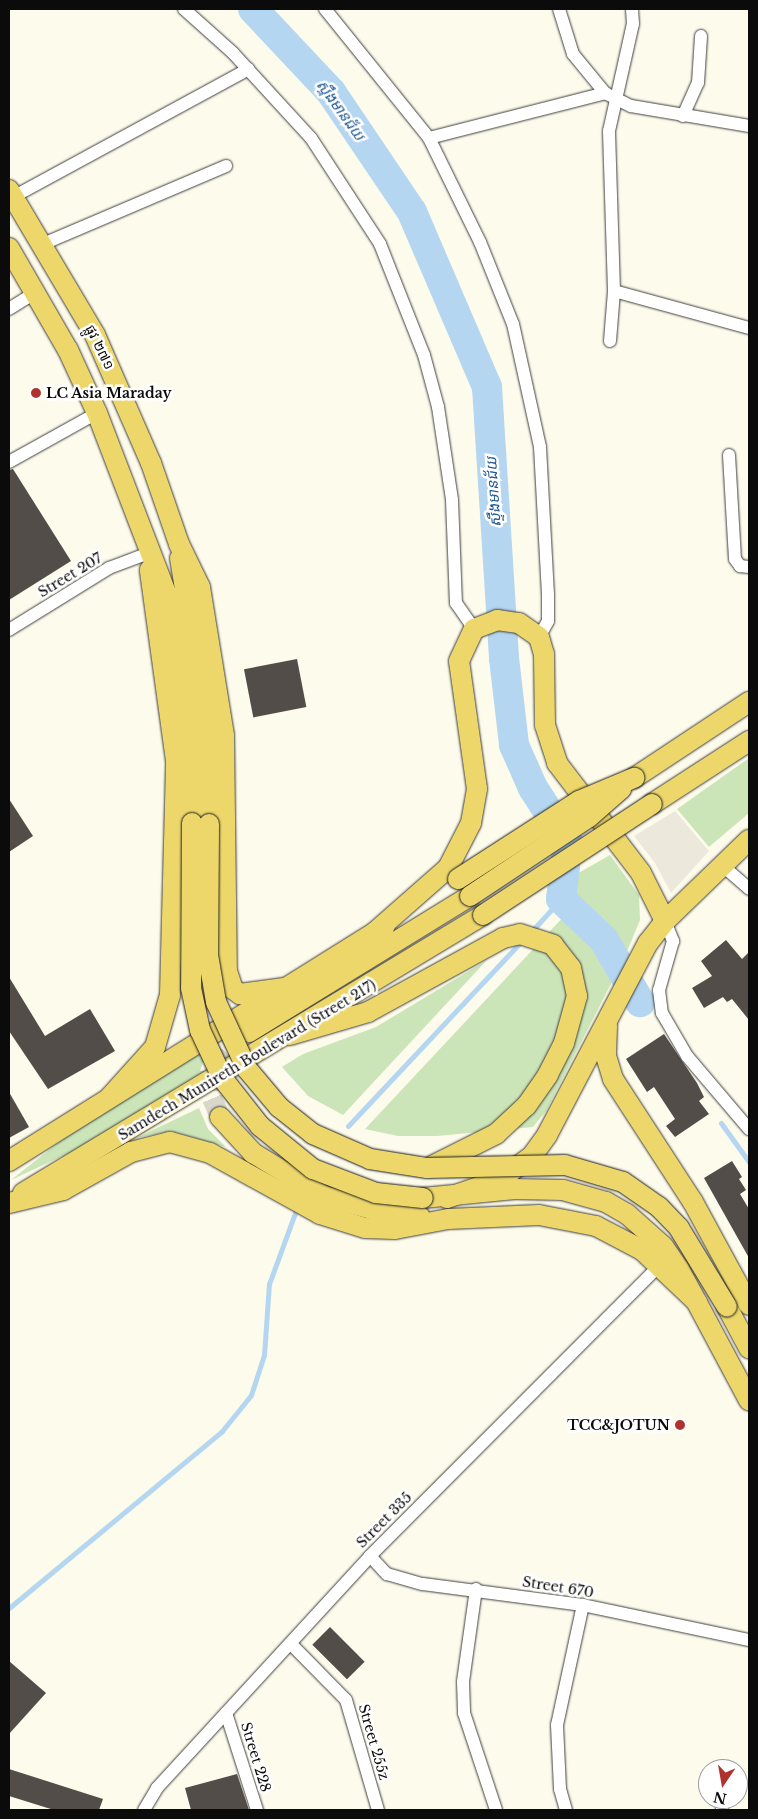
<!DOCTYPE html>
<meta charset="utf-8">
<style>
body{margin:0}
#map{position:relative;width:758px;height:1819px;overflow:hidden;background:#fdfbeb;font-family:"Libre Baskerville","Noto Sans Khmer",serif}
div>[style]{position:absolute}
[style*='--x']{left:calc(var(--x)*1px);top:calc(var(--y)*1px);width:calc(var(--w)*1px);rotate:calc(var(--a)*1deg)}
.green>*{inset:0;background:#cce5b8}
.plaza>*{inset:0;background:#ece9dc}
.stream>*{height:5px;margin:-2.5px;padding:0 2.5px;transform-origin:2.5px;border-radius:2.5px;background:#b4d6f1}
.river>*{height:30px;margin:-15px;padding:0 15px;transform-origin:15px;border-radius:15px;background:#b4d6f1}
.building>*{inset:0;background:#534d49;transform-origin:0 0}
.primary-tunnel>*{height:20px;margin-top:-10px;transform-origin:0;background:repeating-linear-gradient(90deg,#d9d7c9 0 20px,transparent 0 30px)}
.roads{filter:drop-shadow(0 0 1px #3e3e3e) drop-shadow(0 0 1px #3e3e3e)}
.street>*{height:12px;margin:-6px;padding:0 6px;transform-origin:6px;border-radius:6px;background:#fff}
.primary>*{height:20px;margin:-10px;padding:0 10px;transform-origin:10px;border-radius:10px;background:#edd76b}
.bridges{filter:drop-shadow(0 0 1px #1c1c1c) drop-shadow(0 0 1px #1c1c1c)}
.primary-bridge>*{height:20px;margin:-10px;padding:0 10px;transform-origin:10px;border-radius:10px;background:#edd76b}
.dots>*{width:14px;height:14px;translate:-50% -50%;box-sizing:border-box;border:2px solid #fff;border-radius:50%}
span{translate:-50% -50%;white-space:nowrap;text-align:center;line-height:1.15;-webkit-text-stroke:5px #fff;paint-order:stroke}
.street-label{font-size:14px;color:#0b0b0b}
.poi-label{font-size:14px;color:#0b0b0b;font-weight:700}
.left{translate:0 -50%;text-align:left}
.right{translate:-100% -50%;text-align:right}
.water-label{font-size:15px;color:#1f5892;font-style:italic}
.frame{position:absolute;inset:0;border:10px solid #0b0b0b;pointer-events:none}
.north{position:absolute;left:698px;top:1759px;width:50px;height:50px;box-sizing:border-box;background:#fff;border:1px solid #9d9d9d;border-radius:50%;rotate:192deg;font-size:14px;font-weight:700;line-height:20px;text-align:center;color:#0b0b0b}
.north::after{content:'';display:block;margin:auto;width:18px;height:22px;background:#af322f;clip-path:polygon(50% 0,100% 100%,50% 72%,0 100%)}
</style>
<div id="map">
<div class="green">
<i style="clip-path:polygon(749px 758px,749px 813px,709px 847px,677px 809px)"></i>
<i style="clip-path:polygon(610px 855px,639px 895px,640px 920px,626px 954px,614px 932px,574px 893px,575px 875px)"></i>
<i style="clip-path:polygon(567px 913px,601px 950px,616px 974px,546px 1111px,533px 1127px,437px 1136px,398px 1136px,365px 1129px)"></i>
<i style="clip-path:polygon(487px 960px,343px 1115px,308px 1096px,282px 1067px,303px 1054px,376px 1027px)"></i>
<i style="clip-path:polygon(202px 1049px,205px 1056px,197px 1080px,82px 1147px,11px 1180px,73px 1131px)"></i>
<i style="clip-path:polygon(199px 1108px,208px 1129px,226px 1147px,171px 1131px,136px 1138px)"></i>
</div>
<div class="plaza">
<i style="clip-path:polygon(675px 811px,709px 851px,671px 893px,655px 863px,634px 836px)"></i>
</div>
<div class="stream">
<i style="--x:530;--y:933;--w:46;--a:-47.6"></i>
<i style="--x:721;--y:1123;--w:48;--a:54.3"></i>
<i style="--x:348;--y:1126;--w:254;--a:-46.8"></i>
<i style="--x:9;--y:1608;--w:277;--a:-39.7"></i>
<i style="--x:222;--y:1431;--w:46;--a:-51.1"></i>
<i style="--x:251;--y:1395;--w:42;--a:-72"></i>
<i style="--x:264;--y:1355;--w:71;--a:-86"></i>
<i style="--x:269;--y:1284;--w:76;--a:-69.9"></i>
</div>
<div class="river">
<i style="--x:253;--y:9;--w:114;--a:46.8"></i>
<i style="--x:331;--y:92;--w:145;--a:56"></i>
<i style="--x:412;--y:212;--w:190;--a:66.8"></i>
<i style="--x:487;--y:387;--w:272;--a:86.4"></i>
<i style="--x:504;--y:658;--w:88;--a:83.4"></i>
<i style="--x:514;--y:745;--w:47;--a:66.2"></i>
<i style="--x:533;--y:788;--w:64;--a:57.1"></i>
<i style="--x:568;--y:842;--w:57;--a:97"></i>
<i style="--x:561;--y:899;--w:59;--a:43.6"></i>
<i style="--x:604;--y:940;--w:72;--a:59.9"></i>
</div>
<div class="building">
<i style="clip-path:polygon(13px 469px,71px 561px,9px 600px,9px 470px)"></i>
<i style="left:297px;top:659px;width:49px;height:54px;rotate:79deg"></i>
<i style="clip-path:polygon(9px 799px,33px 836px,9px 852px)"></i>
<i style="clip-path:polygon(726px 940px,742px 959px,749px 952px,749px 1020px,732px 999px,727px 1002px,723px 997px,704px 1008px,692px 988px,712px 976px,701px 961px)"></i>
<i style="clip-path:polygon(9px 977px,45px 1036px,90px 1009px,115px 1051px,48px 1089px,9px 1031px)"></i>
<i style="clip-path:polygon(664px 1034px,697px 1083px,704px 1097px,699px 1101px,709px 1114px,675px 1137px,666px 1126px,675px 1119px,654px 1087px,647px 1092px,626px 1059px)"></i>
<i style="clip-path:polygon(9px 1092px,29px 1127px,9px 1138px)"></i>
<i style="clip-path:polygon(732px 1161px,742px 1177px,739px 1179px,746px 1190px,740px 1194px,749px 1209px,749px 1258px,704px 1178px)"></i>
<i style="left:330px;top:1627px;width:49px;height:25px;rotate:45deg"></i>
<i style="clip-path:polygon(9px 1661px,46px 1693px,9px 1734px)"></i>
<i style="clip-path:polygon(9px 1769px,103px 1799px,99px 1810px,54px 1810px,9px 1796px)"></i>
<i style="clip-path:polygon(237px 1774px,249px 1810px,191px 1810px,185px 1788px)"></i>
</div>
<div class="primary-tunnel">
<i style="--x:220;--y:1117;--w:28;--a:-113"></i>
<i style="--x:209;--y:1091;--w:26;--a:-88"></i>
<i style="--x:210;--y:1065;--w:23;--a:-50"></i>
<i style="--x:225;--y:1047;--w:27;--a:-31"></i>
</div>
<div class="roads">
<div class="street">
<i style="--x:184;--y:9;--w:66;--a:41.9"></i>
<i style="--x:233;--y:53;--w:115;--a:47.5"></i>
<i style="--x:311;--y:138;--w:126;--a:56.9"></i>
<i style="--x:380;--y:244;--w:119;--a:68.4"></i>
<i style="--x:424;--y:355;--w:54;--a:74.9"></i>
<i style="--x:438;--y:407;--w:94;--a:81.4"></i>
<i style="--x:452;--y:500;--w:103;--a:87.8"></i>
<i style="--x:456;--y:603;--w:32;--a:55"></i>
<i style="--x:325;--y:9;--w:166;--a:51.1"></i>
<i style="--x:429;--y:138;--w:116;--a:63.9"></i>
<i style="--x:480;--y:242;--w:88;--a:68.1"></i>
<i style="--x:513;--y:324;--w:126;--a:77.6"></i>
<i style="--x:540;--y:447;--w:149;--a:86.9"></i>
<i style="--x:548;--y:596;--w:25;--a:90"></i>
<i style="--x:548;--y:621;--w:18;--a:119"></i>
<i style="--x:559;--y:9;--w:47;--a:72.7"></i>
<i style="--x:573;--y:54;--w:50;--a:50.6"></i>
<i style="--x:605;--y:93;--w:29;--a:27"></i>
<i style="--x:631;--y:106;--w:120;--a:9.6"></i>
<i style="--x:683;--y:116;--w:36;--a:-66"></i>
<i style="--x:698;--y:83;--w:47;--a:-86.3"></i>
<i style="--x:429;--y:138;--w:182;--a:-14.3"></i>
<i style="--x:13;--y:197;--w:268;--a:-28.5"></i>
<i style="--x:43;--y:244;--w:199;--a:-23.1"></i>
<i style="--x:614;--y:291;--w:140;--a:15.3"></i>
<i style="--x:9;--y:309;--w:31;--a:-32"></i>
<i style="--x:610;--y:341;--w:50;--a:-85.4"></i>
<i style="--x:614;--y:291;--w:160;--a:-91.8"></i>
<i style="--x:609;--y:131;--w:110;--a:-77.4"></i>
<i style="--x:633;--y:24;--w:15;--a:-94"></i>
<i style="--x:729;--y:455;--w:104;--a:86.7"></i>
<i style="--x:735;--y:559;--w:9;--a:54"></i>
<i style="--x:740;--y:566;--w:9;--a:6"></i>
<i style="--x:9;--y:462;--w:101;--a:-29.1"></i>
<i style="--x:9;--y:630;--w:118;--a:-31.8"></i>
<i style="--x:109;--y:568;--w:43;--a:-20.6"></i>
<i style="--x:723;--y:866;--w:35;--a:41"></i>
<i style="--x:665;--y:921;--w:22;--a:68"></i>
<i style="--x:673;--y:941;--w:51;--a:105.9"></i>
<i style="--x:659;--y:990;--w:23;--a:83"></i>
<i style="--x:662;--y:1013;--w:50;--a:59.8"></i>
<i style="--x:687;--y:1056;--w:96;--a:49.7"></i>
<i style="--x:370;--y:1556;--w:25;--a:47"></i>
<i style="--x:387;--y:1574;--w:37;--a:16"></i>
<i style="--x:423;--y:1584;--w:161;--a:7.5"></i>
<i style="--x:583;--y:1605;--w:170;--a:11.9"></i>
<i style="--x:476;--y:1589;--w:94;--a:98"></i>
<i style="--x:463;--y:1682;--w:31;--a:88"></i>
<i style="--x:464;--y:1713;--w:102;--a:71.7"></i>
<i style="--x:291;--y:1644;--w:78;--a:45.5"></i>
<i style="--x:346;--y:1700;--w:115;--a:73.8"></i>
<i style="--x:226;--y:1713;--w:102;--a:72.3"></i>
<i style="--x:144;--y:1810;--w:26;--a:-59"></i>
<i style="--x:157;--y:1788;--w:315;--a:-47.4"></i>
<i style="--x:370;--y:1556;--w:411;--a:-45.1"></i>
<i style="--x:566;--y:1810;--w:22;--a:-106"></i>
<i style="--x:560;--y:1789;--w:64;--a:-92.7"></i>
<i style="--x:557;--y:1725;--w:123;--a:-77.8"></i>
<i style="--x:722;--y:1810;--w:11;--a:-90"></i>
</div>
<div class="primary">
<i style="--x:9;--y:190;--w:169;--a:59.3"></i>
<i style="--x:95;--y:335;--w:140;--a:66.4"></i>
<i style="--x:151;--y:463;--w:86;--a:70.9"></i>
<i style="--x:179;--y:544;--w:48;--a:64"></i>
<i style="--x:200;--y:587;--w:151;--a:80.8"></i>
<i style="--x:224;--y:736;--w:235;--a:89.3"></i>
<i style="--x:227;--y:971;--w:19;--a:72"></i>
<i style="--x:233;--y:989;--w:9;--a:36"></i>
<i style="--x:240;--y:994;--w:43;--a:-7.9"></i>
<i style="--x:9;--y:248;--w:118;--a:60"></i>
<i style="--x:68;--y:350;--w:69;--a:65.3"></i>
<i style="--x:97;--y:413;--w:195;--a:69"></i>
<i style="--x:167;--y:595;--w:139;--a:80.1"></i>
<i style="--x:191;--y:732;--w:91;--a:89.4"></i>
<i style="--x:180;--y:558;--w:176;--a:80.9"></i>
<i style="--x:208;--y:732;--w:92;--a:89.4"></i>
<i style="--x:634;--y:778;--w:138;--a:-33.5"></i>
<i style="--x:652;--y:804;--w:116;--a:-33"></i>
<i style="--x:374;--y:933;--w:98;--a:-41.3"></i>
<i style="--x:448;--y:868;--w:51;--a:-62.9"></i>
<i style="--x:471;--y:823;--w:35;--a:-80"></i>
<i style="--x:477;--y:789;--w:129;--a:-98"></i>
<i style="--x:459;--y:661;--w:35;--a:-65"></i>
<i style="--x:474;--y:629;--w:25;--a:-21"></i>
<i style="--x:497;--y:620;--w:22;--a:8"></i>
<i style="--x:519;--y:623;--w:24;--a:35"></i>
<i style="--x:539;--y:637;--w:18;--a:74"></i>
<i style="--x:544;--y:654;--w:71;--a:89.2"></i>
<i style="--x:545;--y:725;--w:40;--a:72"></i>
<i style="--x:557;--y:763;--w:138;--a:52.6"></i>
<i style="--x:641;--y:873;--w:54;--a:63.4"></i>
<i style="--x:607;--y:1026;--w:30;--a:92"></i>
<i style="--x:606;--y:1056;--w:24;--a:73"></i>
<i style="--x:613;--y:1079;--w:147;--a:57"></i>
<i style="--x:693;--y:1202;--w:117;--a:61.5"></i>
<i style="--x:249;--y:1032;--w:259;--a:-31.6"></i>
<i style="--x:290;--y:1035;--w:81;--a:-16.4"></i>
<i style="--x:368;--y:1012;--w:154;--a:-28.7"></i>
<i style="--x:503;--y:938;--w:17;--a:-13"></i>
<i style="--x:520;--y:934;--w:35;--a:18"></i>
<i style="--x:553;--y:945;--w:29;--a:52"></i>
<i style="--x:571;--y:968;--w:29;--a:78"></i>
<i style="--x:577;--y:996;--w:49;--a:105.5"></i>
<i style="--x:564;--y:1043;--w:36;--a:117"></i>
<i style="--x:548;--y:1075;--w:38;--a:125"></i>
<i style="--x:526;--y:1106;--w:41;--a:137"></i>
<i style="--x:496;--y:1134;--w:72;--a:153.4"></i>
<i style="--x:110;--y:1097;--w:67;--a:-48"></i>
<i style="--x:155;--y:1047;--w:54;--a:-73.9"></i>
<i style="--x:170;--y:995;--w:234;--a:-88.5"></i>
<i style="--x:176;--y:761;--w:193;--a:-97.8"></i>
<i style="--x:220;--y:1117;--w:49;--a:47.5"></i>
<i style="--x:253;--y:1153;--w:83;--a:31.2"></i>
<i style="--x:324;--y:1196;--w:73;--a:15.2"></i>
<i style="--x:394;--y:1215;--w:26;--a:4"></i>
<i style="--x:9;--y:1161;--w:443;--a:-32"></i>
<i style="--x:23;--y:1193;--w:537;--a:-31.15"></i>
<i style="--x:423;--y:1198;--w:92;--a:-5.6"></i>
<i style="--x:515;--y:1189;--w:48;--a:1.2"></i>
<i style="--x:563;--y:1190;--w:45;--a:15.6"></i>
<i style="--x:606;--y:1202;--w:24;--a:30"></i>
<i style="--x:627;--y:1214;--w:48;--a:41.6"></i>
<i style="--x:663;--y:1246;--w:28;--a:55"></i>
<i style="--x:679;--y:1269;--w:149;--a:61.9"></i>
<i style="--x:447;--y:1198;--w:55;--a:-19.1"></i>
<i style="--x:499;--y:1180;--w:41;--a:-36"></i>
<i style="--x:532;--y:1156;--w:26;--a:-54"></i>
<i style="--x:547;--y:1135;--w:217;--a:-62.3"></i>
<i style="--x:648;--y:943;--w:28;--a:-52"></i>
<i style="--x:665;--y:921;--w:117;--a:-44"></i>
<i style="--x:9;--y:1203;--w:56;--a:-13.5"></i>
<i style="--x:63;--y:1190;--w:78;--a:-29.2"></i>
<i style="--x:131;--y:1152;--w:40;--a:-14.4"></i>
<i style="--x:170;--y:1142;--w:41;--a:15.4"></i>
<i style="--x:210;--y:1153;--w:126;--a:29"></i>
<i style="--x:320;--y:1214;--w:47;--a:17.3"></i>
<i style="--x:365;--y:1228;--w:30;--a:2"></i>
<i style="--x:395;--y:1229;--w:54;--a:-10.7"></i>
<i style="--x:448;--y:1219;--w:91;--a:-2.5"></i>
<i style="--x:539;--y:1215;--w:58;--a:10.9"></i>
<i style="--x:596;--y:1226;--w:52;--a:27.6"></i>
<i style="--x:642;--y:1250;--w:76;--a:43.4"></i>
<i style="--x:727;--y:1307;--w:47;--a:61.8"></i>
</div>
</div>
<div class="bridges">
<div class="primary-bridge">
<i style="--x:192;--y:823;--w:165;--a:90.3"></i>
<i style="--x:191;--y:988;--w:43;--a:77.9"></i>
<i style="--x:200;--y:1030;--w:54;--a:64.9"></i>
<i style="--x:223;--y:1079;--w:60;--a:51.8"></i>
<i style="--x:260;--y:1126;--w:68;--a:39.1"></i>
<i style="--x:313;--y:1169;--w:67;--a:20.9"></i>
<i style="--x:376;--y:1193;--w:47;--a:6.1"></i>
<i style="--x:209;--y:824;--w:131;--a:90.4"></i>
<i style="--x:208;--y:955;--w:48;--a:80.3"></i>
<i style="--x:216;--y:1002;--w:74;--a:65.2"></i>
<i style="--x:247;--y:1069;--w:50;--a:49.9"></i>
<i style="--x:279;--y:1107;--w:43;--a:38.5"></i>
<i style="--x:313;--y:1134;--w:62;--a:23.7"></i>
<i style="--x:370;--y:1159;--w:58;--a:9"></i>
<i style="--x:427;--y:1168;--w:138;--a:-1.2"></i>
<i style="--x:565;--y:1165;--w:60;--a:16.3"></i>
<i style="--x:623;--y:1182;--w:44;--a:34.8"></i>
<i style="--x:659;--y:1207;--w:29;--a:46"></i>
<i style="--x:679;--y:1228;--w:92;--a:58.7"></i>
<i style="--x:458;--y:879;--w:144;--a:-32.8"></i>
<i style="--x:579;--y:801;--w:60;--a:-22.7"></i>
<i style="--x:470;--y:896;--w:143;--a:-33.6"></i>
<i style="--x:589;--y:817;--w:43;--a:-41.2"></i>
<i style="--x:483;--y:915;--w:202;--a:-33.3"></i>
</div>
</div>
<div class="dots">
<i style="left:36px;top:393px;background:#af322f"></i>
<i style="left:680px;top:1425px;background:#af322f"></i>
</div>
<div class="street-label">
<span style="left:100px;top:347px;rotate:64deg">ផ្លូវ ២៧១</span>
<span style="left:70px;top:575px;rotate:-31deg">Street 207</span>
<span style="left:247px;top:1060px;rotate:-31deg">Samdech Munireth Boulevard (Street 217)</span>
<span style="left:384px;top:1520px;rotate:-45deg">Street 335</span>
<span style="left:558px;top:1587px;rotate:9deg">Street 670</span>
<span style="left:374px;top:1742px;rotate:74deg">Street 255z</span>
<span style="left:256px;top:1757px;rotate:73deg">Street 228</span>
</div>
<div class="poi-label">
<span class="left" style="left:46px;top:393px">LC Asia Maraday</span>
<span class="right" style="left:670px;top:1425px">TCC&amp;JOTUN</span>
</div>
<div class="water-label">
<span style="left:341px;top:110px;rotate:54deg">ស្ទឹងមានជ័យ</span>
<span style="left:493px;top:492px;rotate:-94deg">ស្ទឹងមានជ័យ</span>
</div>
<div class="frame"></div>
<div class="north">N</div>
</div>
